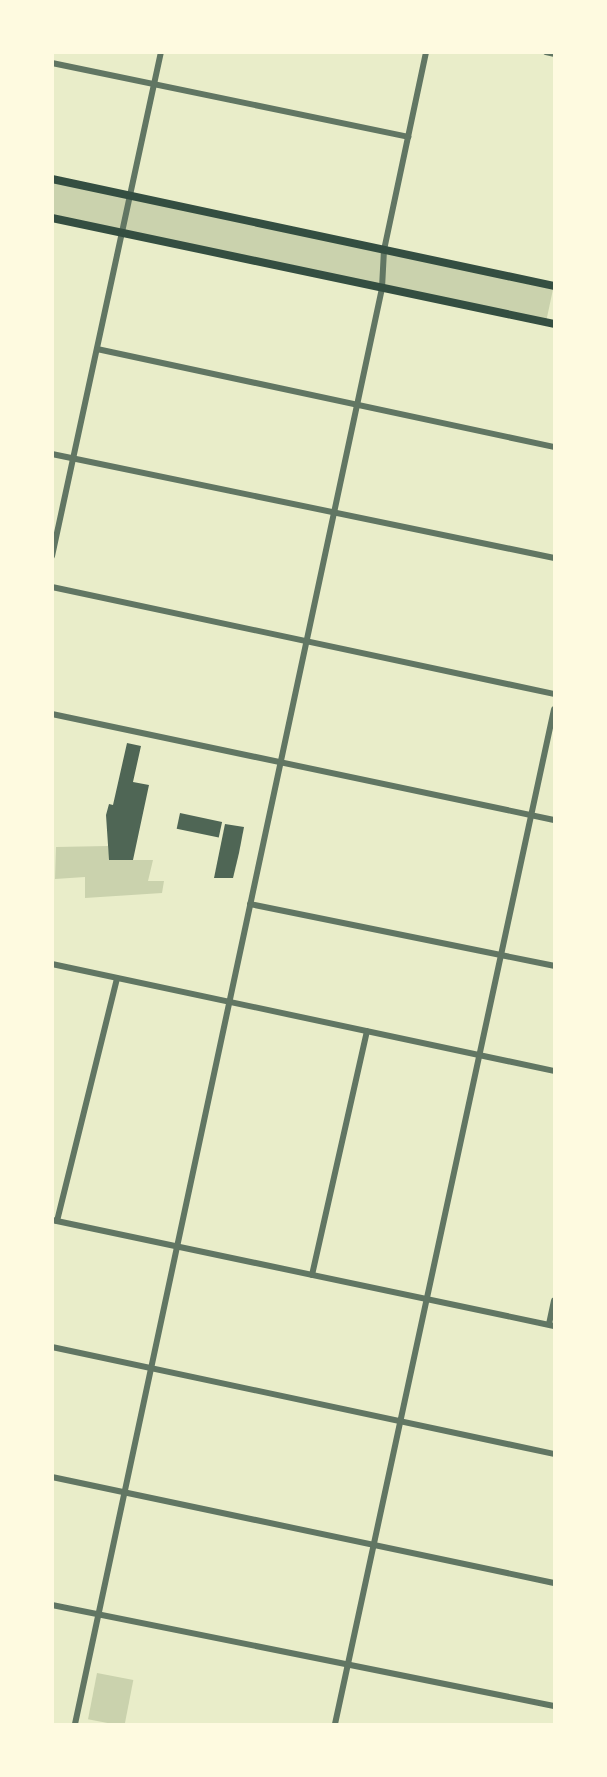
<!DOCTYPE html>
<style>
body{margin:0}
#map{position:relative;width:607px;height:1777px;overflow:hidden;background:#e9edc9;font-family:"Varela Round",sans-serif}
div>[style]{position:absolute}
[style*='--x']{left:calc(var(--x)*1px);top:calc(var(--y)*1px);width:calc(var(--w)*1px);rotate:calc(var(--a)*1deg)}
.green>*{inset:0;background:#cad2ad;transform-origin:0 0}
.building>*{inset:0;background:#4f6655;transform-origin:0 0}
.minor>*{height:6px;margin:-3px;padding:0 3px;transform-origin:3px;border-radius:3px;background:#617663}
.secondary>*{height:8px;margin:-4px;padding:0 4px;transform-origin:4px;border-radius:4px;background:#344e41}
span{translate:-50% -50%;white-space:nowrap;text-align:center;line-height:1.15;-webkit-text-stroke:6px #fefae0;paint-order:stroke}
.frame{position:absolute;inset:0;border:54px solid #fefae0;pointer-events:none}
</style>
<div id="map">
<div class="green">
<i style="left:53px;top:179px;width:512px;height:39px;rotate:12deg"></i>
<i style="clip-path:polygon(108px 846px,110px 860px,153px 860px,148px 881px,164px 881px,162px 893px,85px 898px,85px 877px,55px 879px,56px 847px)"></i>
<i style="left:97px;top:1673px;width:37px;height:47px;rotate:11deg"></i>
</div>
<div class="building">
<i style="clip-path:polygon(127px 743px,141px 746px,133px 782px,149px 785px,133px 860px,109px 860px,106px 815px,109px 804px,113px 805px)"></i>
<i style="left:180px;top:813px;width:43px;height:16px;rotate:12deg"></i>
<i style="clip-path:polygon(225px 824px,244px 827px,239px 853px,233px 878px,214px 878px)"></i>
</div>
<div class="minor">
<i style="--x:546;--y:52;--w:8;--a:14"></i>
<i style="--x:52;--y:63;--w:364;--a:11.7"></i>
<i style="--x:97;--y:349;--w:467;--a:12.1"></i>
<i style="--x:52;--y:454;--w:513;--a:11.7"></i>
<i style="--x:52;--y:556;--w:516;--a:-77.8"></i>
<i style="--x:52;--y:587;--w:513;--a:12.03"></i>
<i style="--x:52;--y:714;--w:513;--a:11.92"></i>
<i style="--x:250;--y:904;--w:310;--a:11.5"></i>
<i style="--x:52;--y:964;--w:513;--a:12.03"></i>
<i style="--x:52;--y:1220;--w:513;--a:11.92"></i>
<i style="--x:57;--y:1221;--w:250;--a:-76.1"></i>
<i style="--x:312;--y:1275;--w:250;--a:-77.3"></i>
<i style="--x:549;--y:1324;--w:24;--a:-78"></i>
<i style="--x:52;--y:1347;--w:513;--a:12.03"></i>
<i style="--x:52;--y:1477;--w:513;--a:11.92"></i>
<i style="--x:52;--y:1605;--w:512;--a:11.38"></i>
<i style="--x:75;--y:1724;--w:1468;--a:-77.93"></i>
<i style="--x:382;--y:288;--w:38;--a:-87"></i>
<i style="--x:384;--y:250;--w:202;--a:-78"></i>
<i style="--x:335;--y:1724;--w:1038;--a:-77.82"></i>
</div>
<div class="secondary">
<i style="--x:52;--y:179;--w:513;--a:12.03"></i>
<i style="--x:52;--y:218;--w:513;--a:11.92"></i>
</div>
<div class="frame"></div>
</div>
